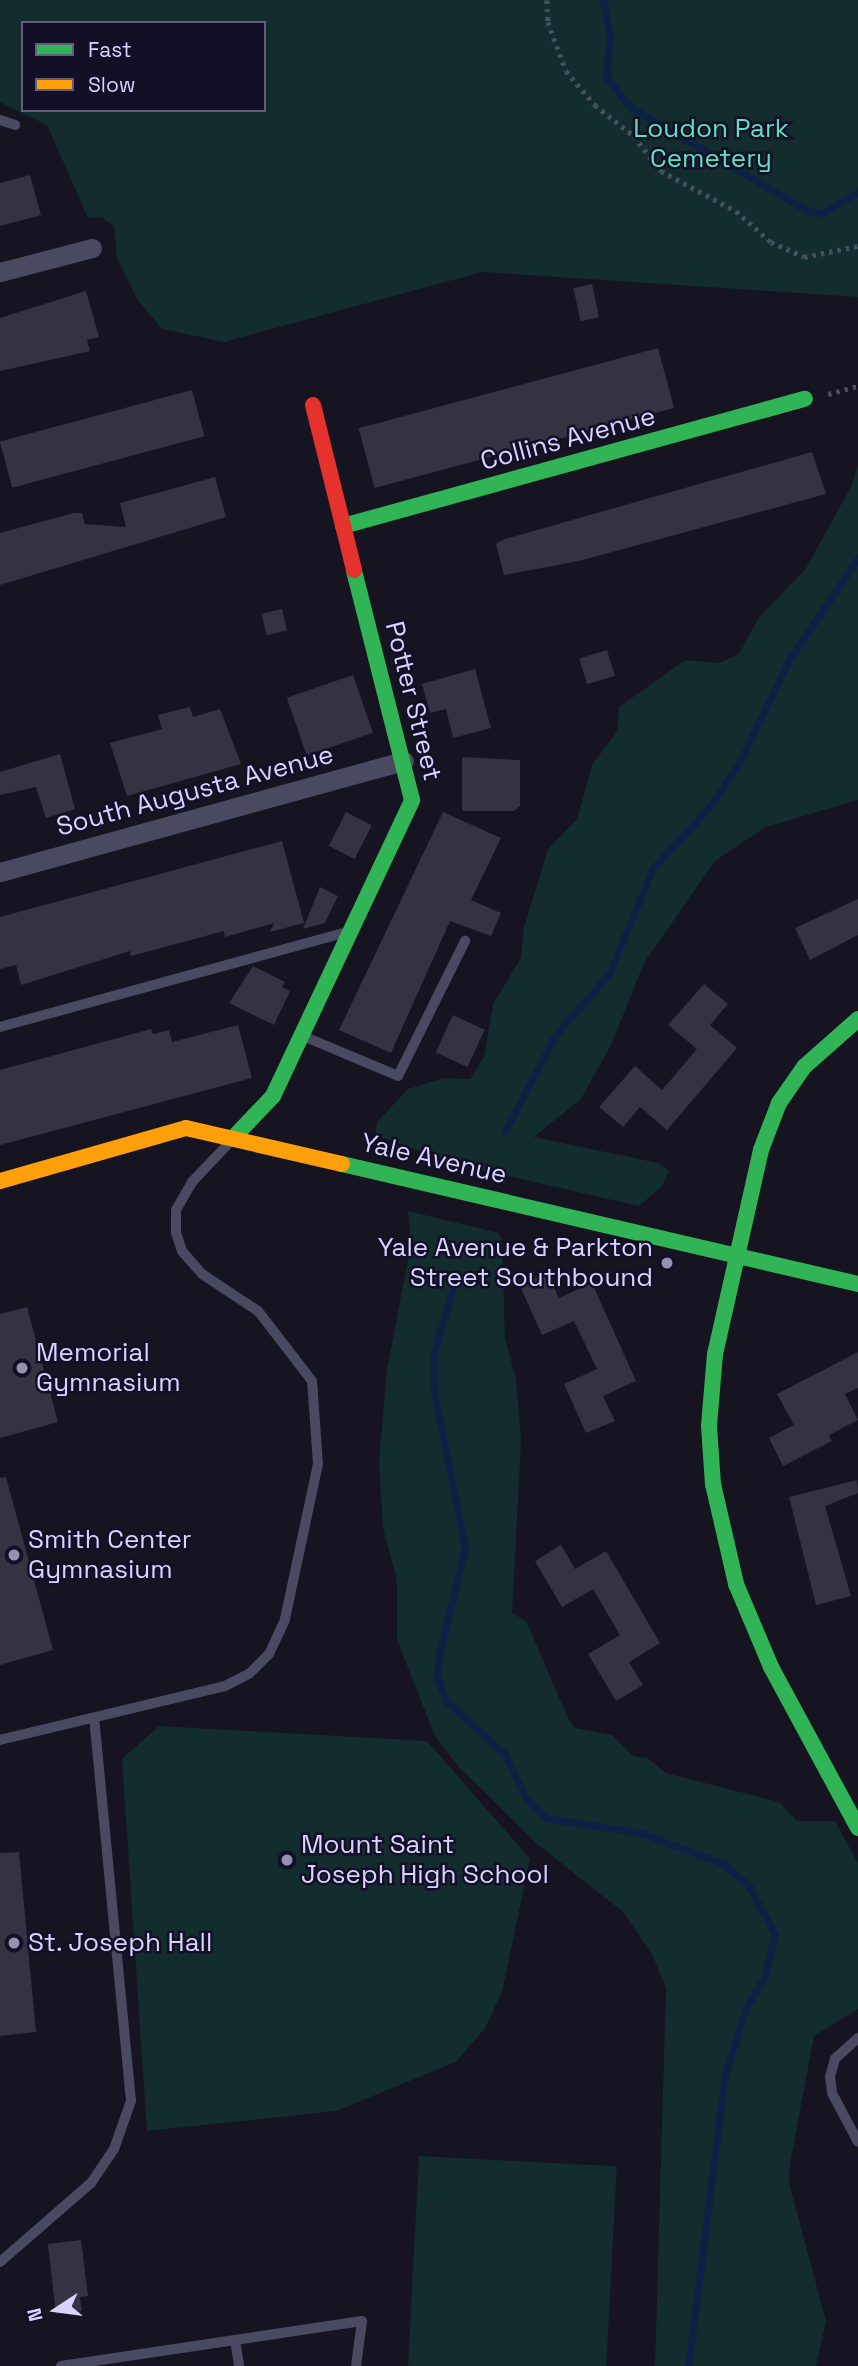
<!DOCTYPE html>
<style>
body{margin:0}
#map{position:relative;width:858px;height:2366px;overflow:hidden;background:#161421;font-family:"Space Grotesk",sans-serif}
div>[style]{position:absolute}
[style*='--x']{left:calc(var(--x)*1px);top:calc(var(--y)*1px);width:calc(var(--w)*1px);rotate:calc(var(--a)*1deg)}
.green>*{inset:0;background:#132c2d;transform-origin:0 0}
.stream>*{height:7px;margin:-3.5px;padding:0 3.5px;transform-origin:3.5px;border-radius:3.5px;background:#0d2144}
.building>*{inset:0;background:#343243;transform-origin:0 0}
.path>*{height:4.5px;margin-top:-2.25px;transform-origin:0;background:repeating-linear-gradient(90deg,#44505f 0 3.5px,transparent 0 8.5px)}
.lane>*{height:10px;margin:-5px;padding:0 5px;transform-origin:5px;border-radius:5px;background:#4a4962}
.street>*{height:19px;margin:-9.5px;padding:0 9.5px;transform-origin:9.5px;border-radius:9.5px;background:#4a4962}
.fast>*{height:16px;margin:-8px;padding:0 8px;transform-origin:8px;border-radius:8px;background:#30b455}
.slow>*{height:16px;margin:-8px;padding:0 8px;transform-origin:8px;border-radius:8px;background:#ff9f0a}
.jam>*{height:16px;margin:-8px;padding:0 8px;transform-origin:8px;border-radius:8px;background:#e5322d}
.dots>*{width:19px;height:19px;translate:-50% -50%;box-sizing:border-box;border:4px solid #130f26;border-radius:50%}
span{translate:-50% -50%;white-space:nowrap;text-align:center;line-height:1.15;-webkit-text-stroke:5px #130f26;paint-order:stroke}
.park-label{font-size:26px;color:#5fe0c0}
.street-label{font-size:26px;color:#d9d4ff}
.poi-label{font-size:26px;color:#d9d4ff}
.right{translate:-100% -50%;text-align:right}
.left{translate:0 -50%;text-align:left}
.legend{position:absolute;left:21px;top:21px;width:245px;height:91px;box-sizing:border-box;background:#130f26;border:2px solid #625e7d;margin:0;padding:9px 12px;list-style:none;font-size:21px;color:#d9d4ff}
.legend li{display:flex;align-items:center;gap:14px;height:35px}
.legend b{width:35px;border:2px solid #625e7d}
.north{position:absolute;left:21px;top:2275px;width:70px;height:70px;-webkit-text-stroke:5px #130f26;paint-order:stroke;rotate:257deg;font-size:19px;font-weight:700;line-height:28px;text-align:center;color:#d9d4ff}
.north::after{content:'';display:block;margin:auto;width:24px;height:32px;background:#d9d4ff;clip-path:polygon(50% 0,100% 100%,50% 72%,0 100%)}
</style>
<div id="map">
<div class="green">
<i style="clip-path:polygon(evenodd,0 0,858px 0,858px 297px,482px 272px,224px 342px,162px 329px,137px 299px,117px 258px,114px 226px,101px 217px,88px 218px,47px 125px,0 102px,0 0,23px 23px,264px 23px,264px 110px,23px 110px,23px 23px)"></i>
<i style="clip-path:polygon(858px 464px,858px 800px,766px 827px,715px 861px,644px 963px,611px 1045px,581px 1099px,534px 1137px,658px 1163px,669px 1171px,662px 1186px,639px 1206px,455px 1164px,375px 1135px,377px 1122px,408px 1089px,444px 1078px,470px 1079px,484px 1057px,493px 1004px,521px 958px,524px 927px,548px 849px,577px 819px,592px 765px,617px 731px,619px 707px,685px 660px,719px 663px,739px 654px,759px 617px,805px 570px,852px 485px)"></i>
<i style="clip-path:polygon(408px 1211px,499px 1233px,502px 1240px,505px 1338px,516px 1379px,521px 1441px,512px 1613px,526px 1621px,568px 1718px,575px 1728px,612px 1735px,633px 1756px,647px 1758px,666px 1773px,779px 1802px,797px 1821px,835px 1821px,858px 1863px,858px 2009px,814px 2036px,790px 2164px,789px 2183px,826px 2321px,816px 2366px,655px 2366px,666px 1988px,652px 1954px,623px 1912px,535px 1842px,458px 1766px,435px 1736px,397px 1640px,397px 1580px,383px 1528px,379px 1463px,387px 1370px,411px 1244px)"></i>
<i style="clip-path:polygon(159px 1726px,427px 1741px,530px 1859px,502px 1992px,485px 2028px,456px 2062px,336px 2111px,147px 2131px,122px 1759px)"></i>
<i style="left:419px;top:2156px;width:198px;height:210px;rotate:3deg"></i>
</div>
<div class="stream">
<i style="--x:603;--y:0;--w:37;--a:79"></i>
<i style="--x:610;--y:36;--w:41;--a:95.6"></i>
<i style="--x:606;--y:77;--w:38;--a:51"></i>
<i style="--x:630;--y:107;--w:208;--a:30.3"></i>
<i style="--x:810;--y:212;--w:13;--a:4"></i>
<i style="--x:823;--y:213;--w:41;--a:-31"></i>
<i style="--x:505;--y:1131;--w:110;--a:-62.3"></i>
<i style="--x:556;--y:1034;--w:80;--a:-48.5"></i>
<i style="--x:609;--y:974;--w:115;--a:-67.5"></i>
<i style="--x:653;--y:868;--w:87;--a:-47.3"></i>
<i style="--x:712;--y:804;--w:51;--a:-56.9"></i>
<i style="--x:740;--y:761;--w:112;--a:-64.1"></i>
<i style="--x:789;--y:660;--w:123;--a:-55.9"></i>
<i style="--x:457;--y:1275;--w:80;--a:106.6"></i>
<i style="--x:434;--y:1352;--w:39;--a:90"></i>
<i style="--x:434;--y:1391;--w:159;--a:78.8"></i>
<i style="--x:465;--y:1547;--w:112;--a:103.4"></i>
<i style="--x:439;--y:1656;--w:23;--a:95"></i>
<i style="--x:437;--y:1679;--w:25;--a:67"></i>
<i style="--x:447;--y:1702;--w:78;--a:41.9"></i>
<i style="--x:505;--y:1754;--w:50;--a:65"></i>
<i style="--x:526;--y:1799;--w:27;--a:45"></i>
<i style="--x:545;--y:1818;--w:97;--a:8.9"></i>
<i style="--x:641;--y:1833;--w:89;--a:20.5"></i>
<i style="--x:724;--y:1864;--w:33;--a:41"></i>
<i style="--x:749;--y:1886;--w:55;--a:61.6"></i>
<i style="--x:775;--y:1934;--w:43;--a:103.4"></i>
<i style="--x:765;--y:1976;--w:37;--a:121"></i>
<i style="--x:746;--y:2008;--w:70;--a:107.4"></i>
<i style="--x:725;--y:2075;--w:293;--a:97.2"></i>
</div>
<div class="building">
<i style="clip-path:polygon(30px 175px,41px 215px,0 226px,0 183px)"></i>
<i style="left:592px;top:284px;width:34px;height:19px;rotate:78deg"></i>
<i style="clip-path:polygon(86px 291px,99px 337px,87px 340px,90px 351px,0 371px,0 318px)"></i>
<i style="left:658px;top:348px;width:62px;height:310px;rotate:75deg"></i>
<i style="left:192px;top:390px;width:48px;height:199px;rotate:75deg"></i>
<i style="clip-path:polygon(812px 452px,826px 494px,579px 561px,504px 575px,496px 544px,505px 539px)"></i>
<i style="clip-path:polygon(215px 477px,226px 517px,0 585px,0 533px,74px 513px,82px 513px,85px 524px,126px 527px,120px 503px)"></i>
<i style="left:282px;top:609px;width:22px;height:21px;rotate:77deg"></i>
<i style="left:607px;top:650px;width:27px;height:29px;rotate:73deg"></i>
<i style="clip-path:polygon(475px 669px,491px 728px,453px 738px,446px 709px,430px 713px,422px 684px)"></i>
<i style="left:353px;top:675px;width:61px;height:70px;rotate:71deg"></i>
<i style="clip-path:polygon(190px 707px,193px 717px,220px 709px,241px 764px,127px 796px,110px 743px,162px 729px,158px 715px)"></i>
<i style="clip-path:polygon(60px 754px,75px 809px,46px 818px,36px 787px,0 795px,0 772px)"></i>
<i style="clip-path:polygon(462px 757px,520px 760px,520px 806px,514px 811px,462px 811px)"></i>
<i style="left:346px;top:812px;width:29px;height:38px;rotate:27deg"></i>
<i style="clip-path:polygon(443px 812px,501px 838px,471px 900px,501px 913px,491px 936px,450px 921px,391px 1053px,339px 1030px)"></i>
<i style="clip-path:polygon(282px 841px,304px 923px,270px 932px,274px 923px,225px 937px,224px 931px,131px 956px,130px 951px,21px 985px,16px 965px,0 969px,0 917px)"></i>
<i style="clip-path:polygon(320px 887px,338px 896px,325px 923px,303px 929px)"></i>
<i style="clip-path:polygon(858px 899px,858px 935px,810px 960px,795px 928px)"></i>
<i style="clip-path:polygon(253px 966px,285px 982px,282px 987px,290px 991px,274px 1025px,229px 1003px)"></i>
<i style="clip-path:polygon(704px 984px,728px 1004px,710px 1025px,737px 1048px,667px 1130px,640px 1107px,623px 1127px,599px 1107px,635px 1066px,662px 1090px,697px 1049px,668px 1025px)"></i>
<i style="left:453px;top:1015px;width:35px;height:41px;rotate:25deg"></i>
<i style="clip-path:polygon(238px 1025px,252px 1078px,0 1145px,0 1070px,151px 1029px,153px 1034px,169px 1030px,172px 1042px)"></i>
<i style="clip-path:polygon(547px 1273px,559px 1298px,592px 1283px,636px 1381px,603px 1396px,615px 1421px,586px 1433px,564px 1384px,597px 1369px,574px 1321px,542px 1335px,520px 1286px)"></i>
<i style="clip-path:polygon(27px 1307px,58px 1422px,0 1438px,0 1314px)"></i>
<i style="clip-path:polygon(858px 1352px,858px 1388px,845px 1394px,858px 1420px,829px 1435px,832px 1441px,783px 1466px,769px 1438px,794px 1425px,777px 1394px)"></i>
<i style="clip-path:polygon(6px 1477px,53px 1650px,0 1665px,0 1478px)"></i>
<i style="clip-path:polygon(857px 1480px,858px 1493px,825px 1506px,851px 1596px,816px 1605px,789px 1497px)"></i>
<i style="clip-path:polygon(561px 1545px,575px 1569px,606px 1551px,660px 1643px,629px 1662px,643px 1685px,616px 1701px,588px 1654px,620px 1635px,593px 1589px,562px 1607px,535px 1561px)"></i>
<i style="clip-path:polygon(19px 1852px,36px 2032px,0 2036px,0 1853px)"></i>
<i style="clip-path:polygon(81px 2240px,88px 2296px,80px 2297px,82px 2311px,56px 2314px,48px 2244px)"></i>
</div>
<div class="path">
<i style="--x:547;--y:0;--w:22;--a:87"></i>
<i style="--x:548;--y:22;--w:52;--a:69.8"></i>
<i style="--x:566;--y:71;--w:45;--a:49.5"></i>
<i style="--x:595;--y:105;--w:50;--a:38.5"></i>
<i style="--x:634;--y:136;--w:44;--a:52.4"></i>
<i style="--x:661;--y:171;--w:85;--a:28.1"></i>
<i style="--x:736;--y:211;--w:47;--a:41.5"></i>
<i style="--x:771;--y:242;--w:36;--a:24"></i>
<i style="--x:804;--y:257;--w:55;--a:-11.5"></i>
<i style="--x:828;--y:394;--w:31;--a:-15"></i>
</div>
<div class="lane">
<i style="--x:0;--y:120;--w:16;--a:18"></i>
<i style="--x:0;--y:1027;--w:357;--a:-15.3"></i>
<i style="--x:303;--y:1036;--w:103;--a:22.8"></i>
<i style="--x:398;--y:1076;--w:151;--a:-63.6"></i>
<i style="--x:0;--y:1740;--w:231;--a:-13.5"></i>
<i style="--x:225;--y:1686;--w:27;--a:-27"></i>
<i style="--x:249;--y:1674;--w:28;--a:-45"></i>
<i style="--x:269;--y:1654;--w:38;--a:-65"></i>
<i style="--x:285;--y:1619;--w:158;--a:-78"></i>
<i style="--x:318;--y:1464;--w:83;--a:-94.1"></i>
<i style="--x:312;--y:1381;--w:88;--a:-127.6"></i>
<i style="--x:258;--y:1311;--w:67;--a:-146.5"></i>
<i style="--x:202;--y:1274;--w:30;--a:-131"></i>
<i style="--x:182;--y:1251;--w:19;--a:-108"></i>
<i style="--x:176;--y:1233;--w:23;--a:-90"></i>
<i style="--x:176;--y:1210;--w:32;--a:-60"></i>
<i style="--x:192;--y:1182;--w:54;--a:-46.5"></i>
<i style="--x:858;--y:2038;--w:31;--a:138"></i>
<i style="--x:835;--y:2059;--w:18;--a:106"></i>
<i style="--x:830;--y:2076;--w:17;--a:83"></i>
<i style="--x:832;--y:2093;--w:55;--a:62"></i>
<i style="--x:0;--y:2262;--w:121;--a:-41"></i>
<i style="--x:91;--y:2183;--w:41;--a:-55.9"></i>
<i style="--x:114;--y:2149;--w:51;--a:-70.5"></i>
<i style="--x:131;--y:2101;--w:384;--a:-95.5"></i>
<i style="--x:235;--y:2340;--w:26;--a:81"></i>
<i style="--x:61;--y:2366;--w:304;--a:-8.5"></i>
<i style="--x:362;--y:2321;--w:45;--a:97.6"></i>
</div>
<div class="street">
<i style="--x:0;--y:272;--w:95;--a:-14.6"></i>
<i style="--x:0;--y:872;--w:419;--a:-15.4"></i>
</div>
<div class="fast">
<i style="--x:343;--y:526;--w:479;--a:-15.4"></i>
<i style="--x:858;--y:1019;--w:72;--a:138.4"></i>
<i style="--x:804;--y:1067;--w:44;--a:124.8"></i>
<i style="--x:779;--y:1103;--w:50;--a:111"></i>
<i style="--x:761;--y:1150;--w:209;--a:102.7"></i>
<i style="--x:715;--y:1354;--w:72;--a:94.8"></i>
<i style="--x:709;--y:1426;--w:58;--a:86.1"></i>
<i style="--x:713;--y:1484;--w:103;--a:77"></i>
<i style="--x:736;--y:1584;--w:90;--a:67.1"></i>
<i style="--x:771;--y:1667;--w:183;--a:61.6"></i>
<i style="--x:234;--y:1137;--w:57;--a:-46.4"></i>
<i style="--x:273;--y:1096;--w:327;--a:-64.8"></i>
<i style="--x:412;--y:800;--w:237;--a:-104.2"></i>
<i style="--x:342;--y:1164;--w:530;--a:13.09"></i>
</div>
<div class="slow">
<i style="--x:0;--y:1181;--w:193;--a:-15.9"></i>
<i style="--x:186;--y:1128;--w:160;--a:13"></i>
</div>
<div class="jam">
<i style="--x:313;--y:405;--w:170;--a:76"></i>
</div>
<div class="dots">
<i style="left:667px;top:1263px;background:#9591b1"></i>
<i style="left:22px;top:1368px;background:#9591b1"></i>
<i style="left:14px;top:1555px;background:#9591b1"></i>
<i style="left:287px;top:1860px;background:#9591b1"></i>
<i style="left:14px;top:1943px;background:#9591b1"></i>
</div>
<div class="park-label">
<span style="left:711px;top:144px">Loudon Park<br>Cemetery</span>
</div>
<div class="street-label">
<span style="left:568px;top:439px;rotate:-15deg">Collins Avenue</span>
<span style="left:413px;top:701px;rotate:76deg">Potter Street</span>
<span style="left:195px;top:791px;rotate:-15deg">South Augusta Avenue</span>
<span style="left:434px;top:1159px;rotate:13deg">Yale Avenue</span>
</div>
<div class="poi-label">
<span class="right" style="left:653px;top:1263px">Yale Avenue &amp; Parkton<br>Street Southbound</span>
<span class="left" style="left:36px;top:1368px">Memorial<br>Gymnasium</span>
<span class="left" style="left:28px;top:1555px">Smith Center<br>Gymnasium</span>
<span class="left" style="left:301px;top:1860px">Mount Saint<br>Joseph High School</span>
<span class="left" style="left:28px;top:1943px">St. Joseph Hall</span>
</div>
<ul class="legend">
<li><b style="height:9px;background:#30b455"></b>Fast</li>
<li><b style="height:9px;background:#ff9f0a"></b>Slow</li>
</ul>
<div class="north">N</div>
</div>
